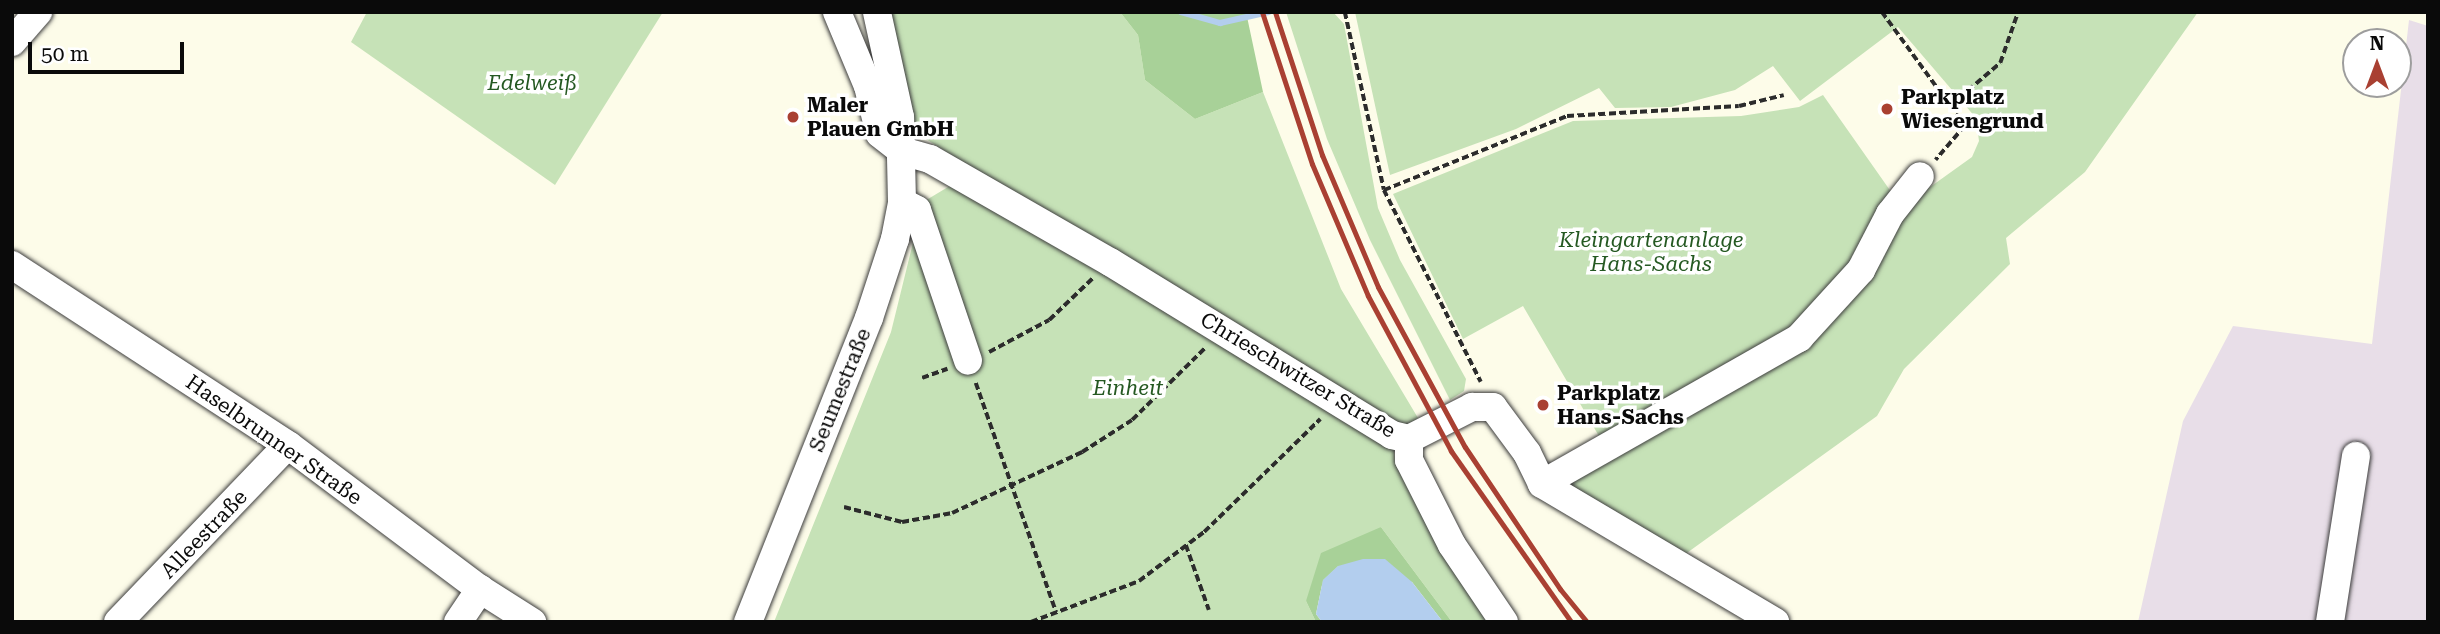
<!DOCTYPE html>
<meta charset="utf-8">
<style>
body{margin:0}
#map{position:relative;width:2440px;height:634px;overflow:hidden;background:#fdfce9;font-family:"Roboto Serif",serif}
div>[style]{position:absolute}
[style*='--x']{left:calc(var(--x)*1px);top:calc(var(--y)*1px);width:calc(var(--w)*1px);rotate:calc(var(--a)*1deg)}
.industrial>*{inset:0;background:#e8dee8}
.green>*{inset:0;background:#c6e2b7}
.forest>*{inset:0;background:#a8d198}
.water>*{inset:0;background:#b3ceee}
.stream>*{height:6px;margin:-3px;padding:0 3px;transform-origin:3px;border-radius:3px;background:#b3ceee}
.path>*{height:3.5px;margin-top:-1.75px;transform-origin:0;background:repeating-linear-gradient(90deg,#2c2c2c 0 7px,transparent 0 10.5px)}
.roads{filter:drop-shadow(0 0 2px #3d3d3d) drop-shadow(0 0 2px #3d3d3d)}
.minor>*{height:28px;margin:-14px;padding:0 14px;transform-origin:14px;border-radius:14px;background:#fff}
.rail>*{height:5px;margin:-2.5px;padding:0 2.5px;transform-origin:2.5px;border-radius:2.5px;background:#a94032}
.dots>*{width:19px;height:19px;translate:-50% -50%;box-sizing:border-box;border:4px solid #fff;border-radius:50%}
span{translate:-50% -50%;white-space:nowrap;text-align:center;line-height:1.15;-webkit-text-stroke:7px #fff;paint-order:stroke}
.park-label{font-size:21px;color:#255922;font-style:italic}
.poi-label{font-size:21px;color:#0a0a0a;font-weight:700}
.left{translate:0 -50%;text-align:left}
.street-label{font-size:21px;color:#0a0a0a}
.frame{position:absolute;inset:0;border:14px solid #0a0a0a;pointer-events:none}
.north{position:absolute;left:2342px;top:28px;width:70px;height:70px;box-sizing:border-box;background:#fff;border:2px solid #9d9d9d;border-radius:50%;rotate:0deg;font-size:19px;font-weight:700;line-height:28px;text-align:center;color:#0a0a0a}
.north::after{content:'';display:block;margin:auto;width:24px;height:32px;background:#a94032;clip-path:polygon(50% 0,100% 100%,50% 72%,0 100%)}
.scale{position:absolute;left:28px;top:42px;width:156px;height:32px;box-sizing:border-box;border:4px solid #0a0a0a;border-top:0;padding-left:9px;font-size:21px;line-height:24px;white-space:nowrap;color:#0a0a0a;-webkit-text-stroke:5px #fff;paint-order:stroke}
</style>
<div id="map">
<div class="industrial">
<i style="clip-path:polygon(2409px 20px,2428px 26px,2428px 622px,2138px 622px,2183px 421px,2233px 326px,2372px 344px)"></i>
</div>
<div class="green">
<i style="clip-path:polygon(367px 12px,663px 12px,555px 185px,351px 42px)"></i>
<i style="clip-path:polygon(883px 12px,1120px 12px,1138px 35px,1145px 80px,1195px 119px,1263px 92px,1341px 289px,1418px 418px,1406px 426px,1394px 452px,1395px 462px,1437px 543px,1493px 622px,1452px 622px,1381px 527px,1306px 601px,1316px 622px,774px 622px,891px 332px,923px 202px,953px 184px,954px 157px,926px 139px,908px 118px)"></i>
<i style="clip-path:polygon(1286px 12px,1333px 12px,1344px 24px,1378px 208px,1400px 260px,1466px 379px,1464px 391px,1450px 400px,1370px 240px,1327px 139px)"></i>
<i style="clip-path:polygon(1355px 12px,2198px 12px,2085px 172px,2006px 238px,2010px 264px,1904px 369px,1877px 416px,1684px 555px,1571px 487px,1569px 479px,1805px 340px,1912px 200px,1972px 157px,1979px 141px,1976px 118px,1898px 27px,1800px 101px,1773px 66px,1735px 90px,1671px 107px,1615px 108px,1599px 88px,1516px 129px,1390px 175px)"></i>
<i style="clip-path:polygon(1823px 95px,1894px 196px,1832px 290px,1787px 333px,1717px 368px,1717px 375px,1603px 443px,1523px 306px,1463px 339px,1393px 194px,1573px 121px,1741px 116px,1799px 107px)"></i>
</div>
<div class="forest">
<i style="clip-path:polygon(1120px 12px,1246px 12px,1263px 92px,1195px 119px,1145px 80px,1138px 35px)"></i>
<i style="clip-path:polygon(1381px 527px,1452px 622px,1443px 622px,1412px 582px,1338px 566px,1323px 580px,1316px 614px,1322px 622px,1316px 622px,1306px 601px,1321px 553px)"></i>
</div>
<div class="water">
<i style="clip-path:polygon(1363px 559px,1385px 559px,1412px 582px,1443px 622px,1322px 622px,1316px 614px,1323px 580px,1338px 566px)"></i>
</div>
<div class="stream">
<i style="--x:1181;--y:12;--w:41;--a:15.8"></i>
<i style="--x:1220;--y:23;--w:50;--a:-12.7"></i>
</div>
<div class="path">
<i style="--x:1345;--y:12;--w:182;--a:77.6"></i>
<i style="--x:1384;--y:190;--w:215;--a:63.2"></i>
<i style="--x:1882;--y:12;--w:141;--a:53.9"></i>
<i style="--x:1965;--y:126;--w:45;--a:130.5"></i>
<i style="--x:1952;--y:104;--w:63;--a:-40.5"></i>
<i style="--x:2000;--y:63;--w:54;--a:-70.6"></i>
<i style="--x:1384;--y:190;--w:197;--a:-22"></i>
<i style="--x:1567;--y:116;--w:172;--a:-3.3"></i>
<i style="--x:1739;--y:106;--w:46;--a:-13.7"></i>
<i style="--x:989;--y:352;--w:68;--a:-28.1"></i>
<i style="--x:1049;--y:320;--w:61;--a:-43.7"></i>
<i style="--x:922;--y:378;--w:27;--a:-20"></i>
<i style="--x:976;--y:383;--w:243;--a:70.7"></i>
<i style="--x:844;--y:507;--w:60;--a:14.5"></i>
<i style="--x:902;--y:522;--w:51;--a:-10.2"></i>
<i style="--x:952;--y:513;--w:144;--a:-25.1"></i>
<i style="--x:1082;--y:452;--w:59;--a:-32.6"></i>
<i style="--x:1132;--y:420;--w:104;--a:-44.6"></i>
<i style="--x:1186;--y:545;--w:69;--a:70.5"></i>
<i style="--x:1031;--y:622;--w:116;--a:-20.8"></i>
<i style="--x:1139;--y:581;--w:81;--a:-37"></i>
<i style="--x:1204;--y:532;--w:162;--a:-44.2"></i>
</div>
<div class="roads">
<div class="minor">
<i style="--x:837;--y:12;--w:80;--a:67.3"></i>
<i style="--x:868;--y:86;--w:49;--a:76"></i>
<i style="--x:880;--y:134;--w:28;--a:38"></i>
<i style="--x:902;--y:151;--w:29;--a:16"></i>
<i style="--x:930;--y:159;--w:207;--a:29.8"></i>
<i style="--x:1110;--y:262;--w:331;--a:31.5"></i>
<i style="--x:1392;--y:435;--w:17;--a:13"></i>
<i style="--x:1409;--y:439;--w:71;--a:-26.9"></i>
<i style="--x:1472;--y:407;--w:21;--a:0"></i>
<i style="--x:1493;--y:407;--w:57;--a:53.5"></i>
<i style="--x:1527;--y:453;--w:34;--a:64"></i>
<i style="--x:1542;--y:484;--w:271;--a:30.6"></i>
<i style="--x:12;--y:42;--w:40;--a:-49"></i>
<i style="--x:902;--y:202;--w:17;--a:28"></i>
<i style="--x:917;--y:210;--w:159;--a:71.3"></i>
<i style="--x:12;--y:265;--w:330;--a:33.1"></i>
<i style="--x:288;--y:445;--w:240;--a:36.9"></i>
<i style="--x:480;--y:589;--w:62;--a:32.4"></i>
<i style="--x:1409;--y:439;--w:21;--a:90"></i>
<i style="--x:1409;--y:460;--w:95;--a:63.2"></i>
<i style="--x:1452;--y:545;--w:93;--a:56"></i>
<i style="--x:1542;--y:484;--w:296;--a:-29.6"></i>
<i style="--x:1799;--y:338;--w:92;--a:-47.6"></i>
<i style="--x:1861;--y:270;--w:63;--a:-62.6"></i>
<i style="--x:1890;--y:214;--w:48;--a:-51.7"></i>
<i style="--x:118;--y:622;--w:245;--a:-46.2"></i>
<i style="--x:458;--y:622;--w:40;--a:-56"></i>
<i style="--x:748;--y:622;--w:327;--a:-68.3"></i>
<i style="--x:869;--y:318;--w:83;--a:-71.8"></i>
<i style="--x:895;--y:239;--w:38;--a:-79"></i>
<i style="--x:902;--y:202;--w:85;--a:-91.3"></i>
<i style="--x:900;--y:117;--w:107;--a:-102.4"></i>
<i style="--x:2330;--y:622;--w:168;--a:-81.1"></i>
</div>
</div>
<div class="rail">
<i style="--x:1262;--y:12;--w:160;--a:71.8"></i>
<i style="--x:1312;--y:164;--w:143;--a:67"></i>
<i style="--x:1368;--y:296;--w:176;--a:61.8"></i>
<i style="--x:1451;--y:451;--w:209;--a:54.9"></i>
<i style="--x:1275;--y:12;--w:151;--a:71.8"></i>
<i style="--x:1322;--y:155;--w:143;--a:67"></i>
<i style="--x:1378;--y:287;--w:182;--a:61.5"></i>
<i style="--x:1465;--y:447;--w:171;--a:56.2"></i>
<i style="--x:1560;--y:589;--w:43;--a:50.7"></i>
</div>
<div class="dots">
<i style="left:1887px;top:109px;background:#a94032"></i>
<i style="left:793px;top:117px;background:#a94032"></i>
<i style="left:1543px;top:405px;background:#a94032"></i>
</div>
<div class="park-label">
<span style="left:532px;top:83px">Edelweiß</span>
<span style="left:1651px;top:252px">Kleingartenanlage<br>Hans-Sachs</span>
<span style="left:1128px;top:388px">Einheit</span>
</div>
<div class="poi-label">
<span class="left" style="left:1901px;top:109px">Parkplatz<br>Wiesengrund</span>
<span class="left" style="left:807px;top:117px">Maler<br>Plauen GmbH</span>
<span class="left" style="left:1557px;top:405px">Parkplatz<br>Hans-Sachs</span>
</div>
<div class="street-label">
<span style="left:1298px;top:375px;rotate:31deg">Chrieschwitzer Straße</span>
<span style="left:840px;top:390px;rotate:-68deg">Seumestraße</span>
<span style="left:274px;top:440px;rotate:35deg">Haselbrunner Straße</span>
<span style="left:204px;top:534px;rotate:-46deg">Alleestraße</span>
</div>
<div class="frame"></div>
<div class="north">N</div>
<div class="scale">50 m</div>
</div>
